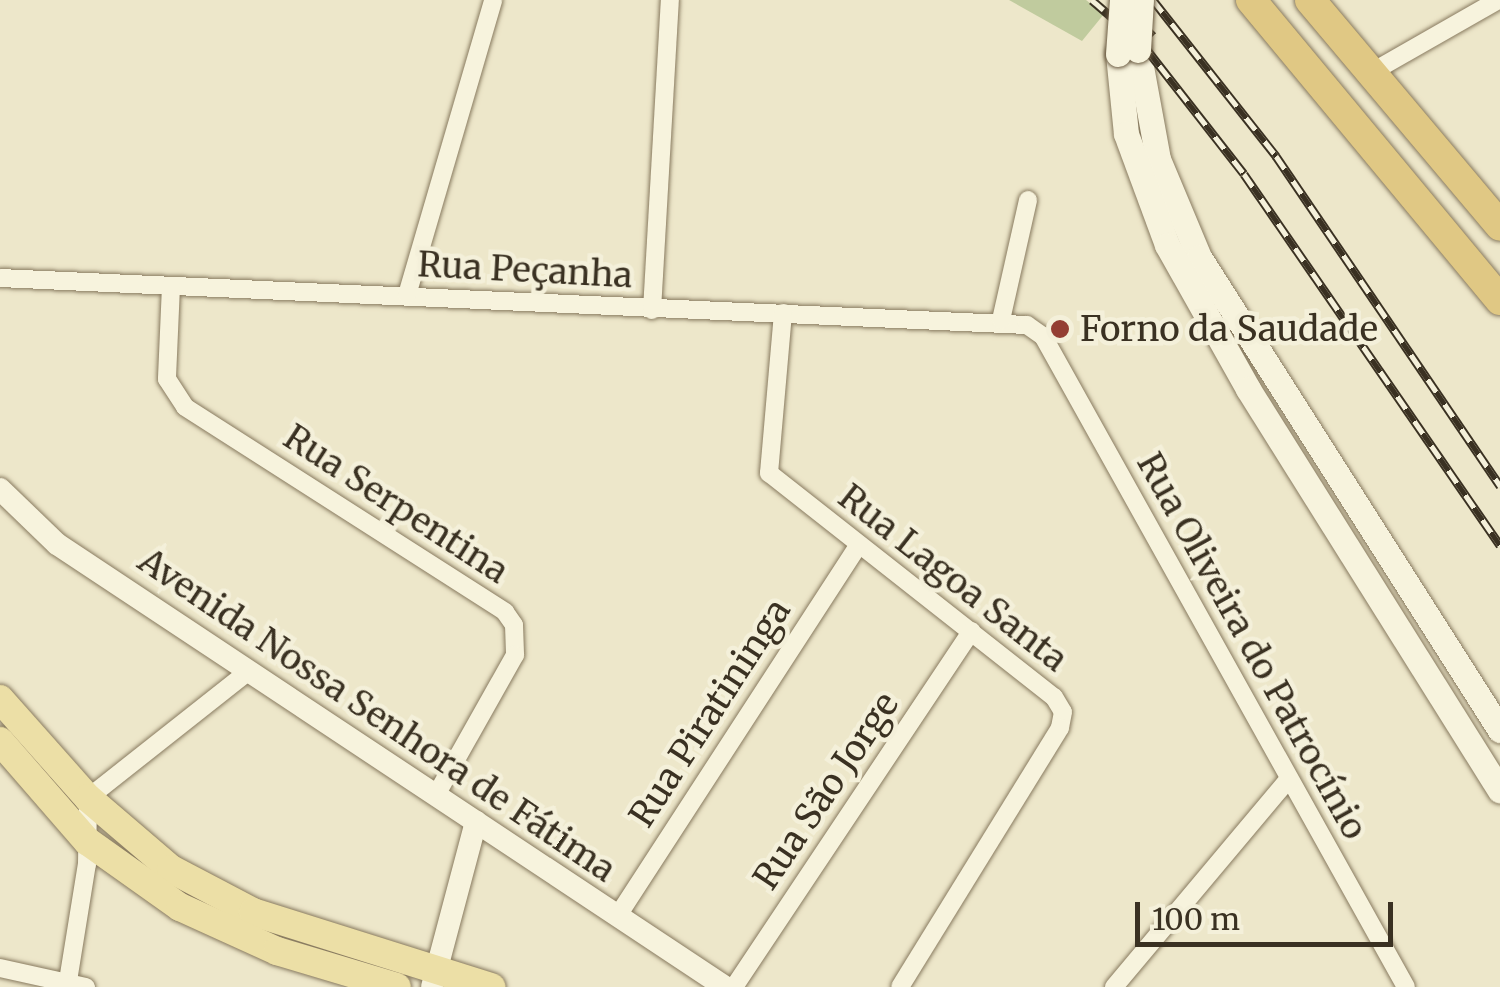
<!DOCTYPE html>
<meta charset="utf-8">
<style>
body{margin:0}
#map{position:relative;width:1500px;height:987px;overflow:hidden;background:#ede7ca;font-family:Merriweather,serif}
div>[style]{position:absolute}
[style*='--x']{left:calc(var(--x)*1px);top:calc(var(--y)*1px);width:calc(var(--w)*1px);rotate:calc(var(--a)*1deg)}
.green>*{inset:0;background:#c0cb9e}
.roads{filter:drop-shadow(0 0 2px #887a5f) drop-shadow(0 0 2px #887a5f)}
.minor>*{height:18px;margin:-9px;padding:0 9px;transform-origin:9px;border-radius:9px;background:#f7f3dd}
.tertiary>*{height:22px;margin:-11px;padding:0 11px;transform-origin:11px;border-radius:11px;background:#f7f3dd}
.secondary>*{height:25px;margin:-12.5px;padding:0 12.5px;transform-origin:12.5px;border-radius:12.5px;background:#f7f3dd}
.primary>*{height:28px;margin:-14px;padding:0 14px;transform-origin:14px;border-radius:14px;background:#ecdfa6}
.trunk>*{height:30px;margin:-15px;padding:0 15px;transform-origin:15px;border-radius:15px;background:#e0c884}
.rail>*{height:9px;margin-top:-4.5px;transform-origin:0;background:repeating-linear-gradient(90deg,#f4f0da 0 15px,#3a3122 0 30px);box-sizing:border-box;border-block:2px solid #3a3122}
.bridges{filter:drop-shadow(0 0 2px #6b5b42) drop-shadow(0 0 2px #6b5b42)}
.secondary-bridge>*{height:25px;margin:-12.5px;padding:0 12.5px;transform-origin:12.5px;border-radius:12.5px;background:#f7f3dd}
.dots>*{width:28px;height:28px;translate:-50% -50%;box-sizing:border-box;border:5px solid #f4f0da;border-radius:50%}
span{translate:-50% -50%;white-space:nowrap;text-align:center;line-height:1.15;-webkit-text-stroke:9px #f4f0da;paint-order:stroke}
.street-label{font-size:35px;color:#3a3122}
.poi-label{font-size:35px;color:#3a3122}
.left{translate:0 -50%;text-align:left}
.scale{position:absolute;left:1135px;top:902px;width:258px;height:45px;box-sizing:border-box;border:5px solid #3a3122;border-top:0;padding-left:12px;font-size:30px;line-height:35px;white-space:nowrap;color:#3a3122;-webkit-text-stroke:8px #f4f0da;paint-order:stroke}
</style>
<div id="map">
<div class="green">
<i style="clip-path:polygon(1009px 0,1086px 0,1104px 14px,1082px 41px)"></i>
</div>
<div class="roads">
<div class="minor">
<i style="--x:1379;--y:68;--w:137;--a:-29.7"></i>
<i style="--x:0;--y:278;--w:1028;--a:2.62"></i>
<i style="--x:1027;--y:325;--w:19;--a:35"></i>
<i style="--x:1043;--y:336;--w:745;--a:60.86"></i>
<i style="--x:171;--y:286;--w:93;--a:92.5"></i>
<i style="--x:167;--y:379;--w:33;--a:57"></i>
<i style="--x:185;--y:407;--w:380;--a:32.6"></i>
<i style="--x:505;--y:612;--w:16;--a:55"></i>
<i style="--x:514;--y:625;--w:30;--a:88"></i>
<i style="--x:515;--y:655;--w:161;--a:119.4"></i>
<i style="--x:407;--y:295;--w:307;--a:-73.7"></i>
<i style="--x:652;--y:310;--w:311;--a:-86.7"></i>
<i style="--x:783;--y:313;--w:161;--a:95"></i>
<i style="--x:769;--y:473;--w:362;--a:38.2"></i>
<i style="--x:1054;--y:697;--w:17;--a:59"></i>
<i style="--x:1063;--y:712;--w:16;--a:101"></i>
<i style="--x:1060;--y:728;--w:304;--a:121.7"></i>
<i style="--x:1001;--y:320;--w:123;--a:-77.3"></i>
<i style="--x:617;--y:917;--w:444;--a:-57"></i>
<i style="--x:0;--y:968;--w:88;--a:12.5"></i>
<i style="--x:67;--y:987;--w:125;--a:-80.8"></i>
<i style="--x:87;--y:864;--w:66;--a:-89.1"></i>
<i style="--x:88;--y:798;--w:205;--a:-38.3"></i>
<i style="--x:734;--y:987;--w:428;--a:-56.3"></i>
<i style="--x:1114;--y:987;--w:270;--a:-50"></i>
</div>
<div class="tertiary">
<i style="--x:0;--y:489;--w:79;--a:44"></i>
<i style="--x:57;--y:544;--w:802;--a:33.55"></i>
<i style="--x:432;--y:987;--w:171;--a:-75.1"></i>
</div>
<div class="secondary">
<i style="--x:1138;--y:50;--w:111;--a:79.6"></i>
<i style="--x:1158;--y:159;--w:106;--a:67.3"></i>
<i style="--x:1199;--y:257;--w:561;--a:57.53"></i>
<i style="--x:1118;--y:54;--w:80;--a:84.3"></i>
<i style="--x:1126;--y:134;--w:118;--a:69.7"></i>
<i style="--x:1167;--y:245;--w:165;--a:60.6"></i>
<i style="--x:1248;--y:389;--w:474;--a:57.9"></i>
</div>
<div class="primary">
<i style="--x:0;--y:699;--w:132;--a:48.4"></i>
<i style="--x:88;--y:798;--w:109;--a:40.5"></i>
<i style="--x:171;--y:869;--w:93;--a:27.7"></i>
<i style="--x:253;--y:912;--w:250;--a:17.5"></i>
<i style="--x:0;--y:741;--w:133;--a:49"></i>
<i style="--x:87;--y:841;--w:114;--a:35.4"></i>
<i style="--x:180;--y:907;--w:107;--a:24.4"></i>
<i style="--x:277;--y:951;--w:125;--a:16.7"></i>
</div>
<div class="trunk">
<i style="--x:1251;--y:0;--w:390;--a:50.3"></i>
<i style="--x:1310;--y:0;--w:295;--a:49.9"></i>
</div>
</div>
<div class="rail">
<i style="--x:1092;--y:0;--w:65;--a:40.6"></i>
<i style="--x:1141;--y:42;--w:167;--a:52"></i>
<i style="--x:1244;--y:174;--w:451;--a:55.4"></i>
<i style="--x:1118;--y:0;--w:50;--a:45.8"></i>
<i style="--x:1153;--y:0;--w:199;--a:51.7"></i>
<i style="--x:1276;--y:156;--w:399;--a:55.8"></i>
</div>
<div class="bridges">
<div class="secondary-bridge">
<i style="--x:1138;--y:50;--w:50;--a:-86.6"></i>
<i style="--x:1118;--y:54;--w:54;--a:-85.8"></i>
</div>
</div>
<div class="dots">
<i style="left:1060px;top:329px;background:#943e33"></i>
</div>
<div class="street-label">
<span style="left:525px;top:270px;rotate:3deg">Rua Peçanha</span>
<span style="left:396px;top:504px;rotate:33deg">Rua Serpentina</span>
<span style="left:953px;top:578px;rotate:38deg">Rua Lagoa Santa</span>
<span style="left:1252px;top:646px;rotate:61deg">Rua Oliveira do Patrocínio</span>
<span style="left:710px;top:713px;rotate:-57deg">Rua Piratininga</span>
<span style="left:377px;top:715px;rotate:34deg">Avenida Nossa Senhora de Fátima</span>
<span style="left:826px;top:791px;rotate:-56deg">Rua São Jorge</span>
</div>
<div class="poi-label">
<span class="left" style="left:1080px;top:329px">Forno da Saudade</span>
</div>
<div class="scale">100 m</div>
</div>
